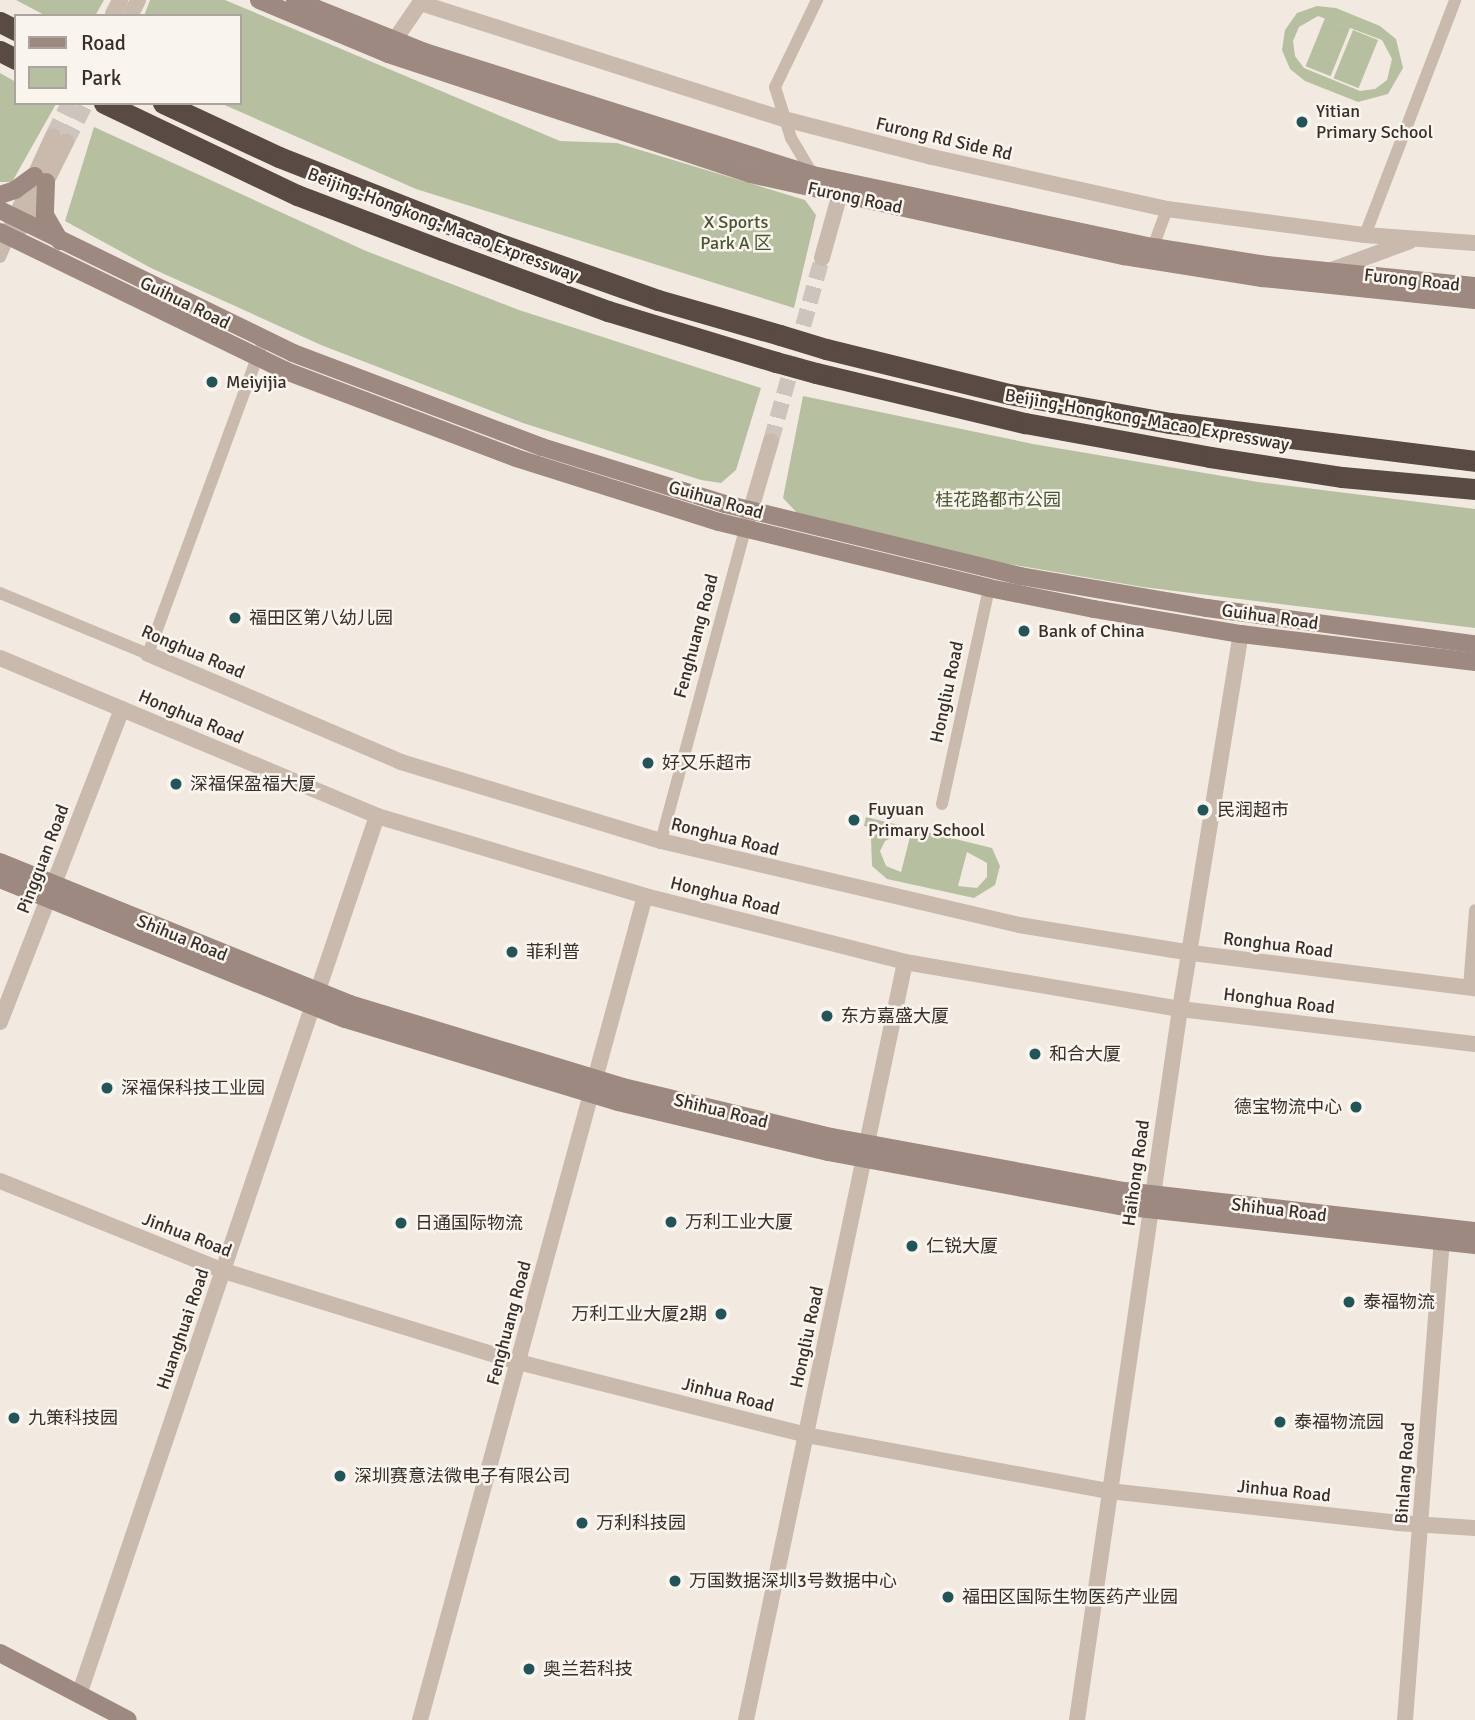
<!DOCTYPE html>
<meta charset="utf-8">
<style>
body{margin:0}
#map{position:relative;width:1475px;height:1720px;overflow:hidden;background:#f2eae1;font-family:Signika,"Noto Sans SC",sans-serif}
div>[style]{position:absolute}
[style*='--x']{left:calc(var(--x)*1px);top:calc(var(--y)*1px);width:calc(var(--w)*1px);rotate:calc(var(--a)*1deg)}
.green>*{inset:0;background:#b6c0a1;transform-origin:0 0}
.tertiary-tunnel>*{height:16px;margin-top:-8px;transform-origin:0;background:repeating-linear-gradient(90deg,#cdc5bd 0 16px,transparent 0 24px)}
.minor>*{height:12px;margin:-6px;padding:0 6px;transform-origin:6px;border-radius:6px;background:#c9baad}
.tertiary>*{height:16px;margin:-8px;padding:0 8px;transform-origin:8px;border-radius:8px;background:#c9baad}
.secondary>*{height:18px;margin:-9px;padding:0 9px;transform-origin:9px;border-radius:9px;background:#9d897f}
.motorway>*{height:21px;margin:-10.5px;padding:0 10.5px;transform-origin:10.5px;border-radius:10.5px;background:#594a43}
.motorway-bridge>*{height:21px;margin:-10.5px;padding:0 10.5px;transform-origin:10.5px;border-radius:10.5px;background:#594a43}
.dots>*{width:19px;height:19px;translate:-50% -50%;box-sizing:border-box;border:4px solid #f9f4ed;border-radius:50%}
span{translate:-50% -50%;white-space:nowrap;text-align:center;line-height:1.15;-webkit-text-stroke:5px #f9f4ed;paint-order:stroke}
.poi-label{font-size:18px;color:#382f2b}
.left{translate:0 -50%;text-align:left}
.right{translate:-100% -50%;text-align:right}
.street-label{font-size:18px;color:#382f2b}
.park-label{font-size:18px;color:#485531}
.legend{position:absolute;left:14px;top:14px;width:228px;height:91px;box-sizing:border-box;background:#f9f4ed;border:2px solid #aca59f;margin:0;padding:9px 12px;list-style:none;font-size:21px;color:#382f2b}
.legend li{display:flex;align-items:center;gap:14px;height:35px}
.legend b{width:35px;border:2px solid #aca59f}
</style>
<div id="map">
<div class="green">
<i style="clip-path:polygon(16px 0,104px 0,95px 16px,46px 16px)"></i>
<i style="clip-path:polygon(150px 0,225px 0,560px 141px,617px 143px,805px 200px,816px 215px,794px 308px,416px 189px,220px 103px,240px 103px,240px 16px,144px 16px)"></i>
<i style="clip-path:polygon(evenodd,1317px 6px,1336px 8px,1380px 26px,1396px 39px,1403px 68px,1388px 94px,1358px 102px,1305px 81px,1290px 69px,1282px 50px,1285px 30px,1297px 13px,1317px 6px,1318px 16px,1382px 40px,1392px 59px,1387px 80px,1375px 89px,1360px 91px,1304px 68px,1295px 56px,1293px 41px,1299px 27px,1318px 16px)"></i>
<i style="left:1325px;top:18px;width:27px;height:52px;rotate:22deg"></i>
<i style="left:1353px;top:30px;width:27px;height:52px;rotate:22deg"></i>
<i style="clip-path:polygon(0 73px,16px 82px,16px 103px,56px 104px,12px 182px,0 182px)"></i>
<i style="clip-path:polygon(94px 127px,366px 251px,519px 310px,761px 388px,736px 470px,721px 483px,701px 480px,523px 423px,321px 345px,151px 268px,65px 221px)"></i>
<i style="clip-path:polygon(803px 396px,1033px 444px,1258px 482px,1475px 509px,1475px 628px,1143px 587px,991px 561px,799px 515px,783px 498px)"></i>
<i style="clip-path:polygon(evenodd,866px 817px,992px 848px,1000px 866px,995px 885px,974px 898px,887px 879px,872px 866px,871px 839px,881px 830px,864px 826px,866px 817px,897px 835px,910px 837px,901px 872px,886px 866px,880px 851px,885px 841px,897px 835px,866px 817px,967px 852px,987px 863px,987px 877px,977px 888px,958px 886px,967px 852px)"></i>
</div>
<div class="tertiary-tunnel">
<i style="--x:53;--y:136;--w:37;--a:-64"></i>
<i style="--x:66;--y:142;--w:44;--a:-62.9"></i>
<i style="--x:771;--y:441;--w:190;--a:-74.4"></i>
</div>
<div class="minor">
<i style="--x:813;--y:175;--w:43;--a:-120.7"></i>
<i style="--x:791;--y:138;--w:53;--a:-107.4"></i>
<i style="--x:775;--y:87;--w:97;--a:-64.2"></i>
<i style="--x:1365;--y:235;--w:252;--a:-69"></i>
<i style="--x:1153;--y:247;--w:40;--a:-69.8"></i>
<i style="--x:0;--y:257;--w:22;--a:-66"></i>
<i style="--x:0;--y:593;--w:160;--a:22.4"></i>
<i style="--x:148;--y:654;--w:324;--a:-69.8"></i>
<i style="--x:942;--y:804;--w:221;--a:-77.7"></i>
<i style="--x:661;--y:841;--w:323;--a:-74.9"></i>
<i style="--x:1469;--y:987;--w:77;--a:-85.5"></i>
</div>
<div class="tertiary">
<i style="--x:113;--y:14;--w:16;--a:-63"></i>
<i style="--x:130;--y:16;--w:18;--a:-63"></i>
<i style="--x:394;--y:41;--w:46;--a:-55.6"></i>
<i style="--x:420;--y:3;--w:382;--a:17.7"></i>
<i style="--x:784;--y:119;--w:153;--a:14.4"></i>
<i style="--x:932;--y:157;--w:241;--a:12.5"></i>
<i style="--x:1167;--y:209;--w:200;--a:7.5"></i>
<i style="--x:1365;--y:235;--w:110;--a:4.2"></i>
<i style="--x:11;--y:227;--w:100;--a:-65.2"></i>
<i style="--x:9;--y:237;--w:21;--a:-39"></i>
<i style="--x:25;--y:224;--w:92;--a:-63.4"></i>
<i style="--x:822;--y:258;--w:78;--a:-74.4"></i>
<i style="--x:1329;--y:271;--w:86;--a:-20.3"></i>
<i style="--x:747;--y:523;--w:85;--a:-73.7"></i>
<i style="--x:148;--y:654;--w:275;--a:23.1"></i>
<i style="--x:401;--y:762;--w:272;--a:16.9"></i>
<i style="--x:661;--y:841;--w:368;--a:13.2"></i>
<i style="--x:1019;--y:925;--w:175;--a:9.2"></i>
<i style="--x:1192;--y:953;--w:285;--a:7.1"></i>
<i style="--x:0;--y:658;--w:409;--a:22.7"></i>
<i style="--x:377;--y:816;--w:280;--a:16.6"></i>
<i style="--x:645;--y:896;--w:268;--a:14.2"></i>
<i style="--x:905;--y:962;--w:279;--a:9.7"></i>
<i style="--x:1180;--y:1009;--w:297;--a:6.8"></i>
<i style="--x:0;--y:1022;--w:336;--a:-68.7"></i>
<i style="--x:0;--y:1181;--w:241;--a:21.9"></i>
<i style="--x:224;--y:1271;--w:308;--a:17.2"></i>
<i style="--x:518;--y:1362;--w:297;--a:14.2"></i>
<i style="--x:806;--y:1435;--w:308;--a:10.5"></i>
<i style="--x:1109;--y:1491;--w:290;--a:6.3"></i>
<i style="--x:1397;--y:1523;--w:78;--a:3.7"></i>
<i style="--x:79;--y:1695;--w:928;--a:-71.27"></i>
<i style="--x:420;--y:1720;--w:854;--a:-74.73"></i>
<i style="--x:746;--y:1720;--w:774;--a:-78.15"></i>
<i style="--x:1077;--y:1720;--w:718;--a:-81.76"></i>
<i style="--x:1180;--y:1009;--w:380;--a:-80.8"></i>
<i style="--x:1405;--y:1720;--w:490;--a:-85.6"></i>
</div>
<div class="secondary">
<i style="--x:259;--y:0;--w:140;--a:22.7"></i>
<i style="--x:388;--y:54;--w:381;--a:18.3"></i>
<i style="--x:750;--y:174;--w:383;--a:12.4"></i>
<i style="--x:1124;--y:256;--w:140;--a:9.1"></i>
<i style="--x:1262;--y:278;--w:214;--a:5.9"></i>
<i style="--x:295;--y:0;--w:140;--a:21.8"></i>
<i style="--x:425;--y:52;--w:407;--a:17.6"></i>
<i style="--x:813;--y:175;--w:348;--a:12"></i>
<i style="--x:1153;--y:247;--w:115;--a:9"></i>
<i style="--x:1267;--y:265;--w:209;--a:5.8"></i>
<i style="--x:46;--y:182;--w:33;--a:92"></i>
<i style="--x:45;--y:215;--w:30;--a:60"></i>
<i style="--x:0;--y:195;--w:16;--a:-18"></i>
<i style="--x:15;--y:190;--w:24;--a:-36"></i>
<i style="--x:0;--y:210;--w:326;--a:26"></i>
<i style="--x:293;--y:353;--w:266;--a:20.7"></i>
<i style="--x:542;--y:447;--w:192;--a:17.3"></i>
<i style="--x:725;--y:504;--w:304;--a:13.7"></i>
<i style="--x:1020;--y:576;--w:190;--a:9.7"></i>
<i style="--x:1207;--y:608;--w:270;--a:7.7"></i>
<i style="--x:0;--y:232;--w:318;--a:25.9"></i>
<i style="--x:286;--y:371;--w:246;--a:20.7"></i>
<i style="--x:516;--y:458;--w:213;--a:17.5"></i>
<i style="--x:719;--y:522;--w:278;--a:13.7"></i>
<i style="--x:989;--y:588;--w:107;--a:11.3"></i>
<i style="--x:1094;--y:609;--w:149;--a:9.7"></i>
<i style="--x:1241;--y:634;--w:236;--a:6.8"></i>
<i style="--x:0;--y:862;--w:378;--a:22.1"></i>
<i style="--x:350;--y:1004;--w:285;--a:16.9"></i>
<i style="--x:623;--y:1087;--w:215;--a:13.5"></i>
<i style="--x:832;--y:1137;--w:297;--a:10.5"></i>
<i style="--x:1124;--y:1191;--w:353;--a:6.5"></i>
<i style="--x:0;--y:879;--w:372;--a:22.1"></i>
<i style="--x:345;--y:1019;--w:285;--a:16.9"></i>
<i style="--x:618;--y:1102;--w:216;--a:13.4"></i>
<i style="--x:828;--y:1152;--w:297;--a:10.5"></i>
<i style="--x:1120;--y:1206;--w:357;--a:6.3"></i>
<i style="--x:0;--y:1653;--w:144;--a:27.6"></i>
</div>
<div class="motorway">
<i style="--x:0;--y:22;--w:18;--a:27"></i>
<i style="--x:0;--y:51;--w:18;--a:27"></i>
<i style="--x:104;--y:103;--w:214;--a:25.5"></i>
<i style="--x:297;--y:195;--w:155;--a:20.8"></i>
<i style="--x:442;--y:250;--w:177;--a:20.2"></i>
<i style="--x:608;--y:311;--w:176;--a:16.9"></i>
<i style="--x:163;--y:103;--w:128;--a:25"></i>
<i style="--x:279;--y:157;--w:234;--a:21.5"></i>
<i style="--x:497;--y:243;--w:171;--a:19.5"></i>
<i style="--x:658;--y:300;--w:127;--a:16"></i>
<i style="--x:826;--y:349;--w:188;--a:13.8"></i>
<i style="--x:1009;--y:394;--w:164;--a:10.2"></i>
<i style="--x:1170;--y:423;--w:307;--a:7.1"></i>
<i style="--x:816;--y:373;--w:215;--a:13.5"></i>
<i style="--x:1025;--y:423;--w:188;--a:10.4"></i>
<i style="--x:1210;--y:457;--w:134;--a:8.6"></i>
<i style="--x:1342;--y:477;--w:134;--a:5.2"></i>
</div>
<div class="motorway-bridge">
<i style="--x:780;--y:335;--w:48;--a:16.9"></i>
<i style="--x:776;--y:362;--w:41;--a:15.4"></i>
</div>
<div class="dots">
<i style="left:1302px;top:122px;background:#235457"></i>
<i style="left:212px;top:382px;background:#235457"></i>
<i style="left:235px;top:618px;background:#235457"></i>
<i style="left:1024px;top:631px;background:#235457"></i>
<i style="left:648px;top:763px;background:#235457"></i>
<i style="left:176px;top:784px;background:#235457"></i>
<i style="left:1203px;top:810px;background:#235457"></i>
<i style="left:854px;top:820px;background:#235457"></i>
<i style="left:512px;top:952px;background:#235457"></i>
<i style="left:827px;top:1016px;background:#235457"></i>
<i style="left:1035px;top:1054px;background:#235457"></i>
<i style="left:107px;top:1088px;background:#235457"></i>
<i style="left:1356px;top:1107px;background:#235457"></i>
<i style="left:671px;top:1222px;background:#235457"></i>
<i style="left:401px;top:1223px;background:#235457"></i>
<i style="left:912px;top:1246px;background:#235457"></i>
<i style="left:1349px;top:1302px;background:#235457"></i>
<i style="left:721px;top:1314px;background:#235457"></i>
<i style="left:14px;top:1418px;background:#235457"></i>
<i style="left:1280px;top:1422px;background:#235457"></i>
<i style="left:340px;top:1476px;background:#235457"></i>
<i style="left:582px;top:1523px;background:#235457"></i>
<i style="left:675px;top:1581px;background:#235457"></i>
<i style="left:948px;top:1597px;background:#235457"></i>
<i style="left:529px;top:1669px;background:#235457"></i>
</div>
<div class="poi-label">
<span class="left" style="left:1316px;top:122px">Yitian<br>Primary School</span>
<span class="left" style="left:226px;top:382px">Meiyijia</span>
<span class="left" style="left:249px;top:618px">福田区第八幼儿园</span>
<span class="left" style="left:1038px;top:631px">Bank of China</span>
<span class="left" style="left:662px;top:763px">好又乐超市</span>
<span class="left" style="left:190px;top:784px">深福保盈福大厦</span>
<span class="left" style="left:868px;top:820px">Fuyuan<br>Primary School</span>
<span class="left" style="left:1217px;top:810px">民润超市</span>
<span class="left" style="left:526px;top:952px">菲利普</span>
<span class="left" style="left:841px;top:1016px">东方嘉盛大厦</span>
<span class="left" style="left:1049px;top:1054px">和合大厦</span>
<span class="left" style="left:121px;top:1088px">深福保科技工业园</span>
<span class="right" style="left:1342px;top:1107px">德宝物流中心</span>
<span class="left" style="left:685px;top:1222px">万利工业大厦</span>
<span class="left" style="left:415px;top:1223px">日通国际物流</span>
<span class="left" style="left:926px;top:1246px">仁锐大厦</span>
<span class="left" style="left:1363px;top:1302px">泰福物流</span>
<span class="right" style="left:707px;top:1314px">万利工业大厦2期</span>
<span class="left" style="left:28px;top:1418px">九策科技园</span>
<span class="left" style="left:1294px;top:1422px">泰福物流园</span>
<span class="left" style="left:354px;top:1476px">深圳赛意法微电子有限公司</span>
<span class="left" style="left:596px;top:1523px">万利科技园</span>
<span class="left" style="left:689px;top:1581px">万国数据深圳3号数据中心</span>
<span class="left" style="left:962px;top:1597px">福田区国际生物医药产业园</span>
<span class="left" style="left:543px;top:1669px">奥兰若科技</span>
</div>
<div class="street-label">
<span style="left:944px;top:139px;rotate:13deg">Furong Rd Side Rd</span>
<span style="left:855px;top:198px;rotate:12deg">Furong Road</span>
<span style="left:443px;top:225px;rotate:21deg">Beijing-Hongkong-Macao Expressway</span>
<span style="left:1412px;top:280px;rotate:6deg">Furong Road</span>
<span style="left:185px;top:303px;rotate:26deg">Guihua Road</span>
<span style="left:1147px;top:420px;rotate:10deg">Beijing-Hongkong-Macao Expressway</span>
<span style="left:716px;top:500px;rotate:16deg">Guihua Road</span>
<span style="left:1270px;top:617px;rotate:8deg">Guihua Road</span>
<span style="left:696px;top:636px;rotate:-75deg">Fenghuang Road</span>
<span style="left:193px;top:652px;rotate:23deg">Ronghua Road</span>
<span style="left:947px;top:692px;rotate:-78deg">Hongliu Road</span>
<span style="left:191px;top:717px;rotate:23deg">Honghua Road</span>
<span style="left:725px;top:837px;rotate:14deg">Ronghua Road</span>
<span style="left:43px;top:859px;rotate:-69deg">Pingguan Road</span>
<span style="left:725px;top:896px;rotate:14deg">Honghua Road</span>
<span style="left:182px;top:938px;rotate:22deg">Shihua Road</span>
<span style="left:1278px;top:945px;rotate:7deg">Ronghua Road</span>
<span style="left:1279px;top:1001px;rotate:7deg">Honghua Road</span>
<span style="left:721px;top:1111px;rotate:14deg">Shihua Road</span>
<span style="left:1136px;top:1173px;rotate:-82deg">Haihong Road</span>
<span style="left:1279px;top:1210px;rotate:7deg">Shihua Road</span>
<span style="left:187px;top:1235px;rotate:21deg">Jinhua Road</span>
<span style="left:509px;top:1323px;rotate:-75deg">Fenghuang Road</span>
<span style="left:183px;top:1329px;rotate:-71deg">Huanghuai Road</span>
<span style="left:807px;top:1337px;rotate:-78deg">Hongliu Road</span>
<span style="left:728px;top:1395px;rotate:14deg">Jinhua Road</span>
<span style="left:1405px;top:1473px;rotate:-86deg">Binlang Road</span>
<span style="left:1284px;top:1491px;rotate:6deg">Jinhua Road</span>
</div>
<div class="park-label">
<span style="left:736px;top:233px">X Sports<br>Park A 区</span>
<span style="left:998px;top:500px">桂花路都市公园</span>
</div>
<ul class="legend">
<li><b style="height:9px;background:#9d897f"></b>Road</li>
<li><b style="height:19px;background:#b6c0a1"></b>Park</li>
</ul>
</div>
